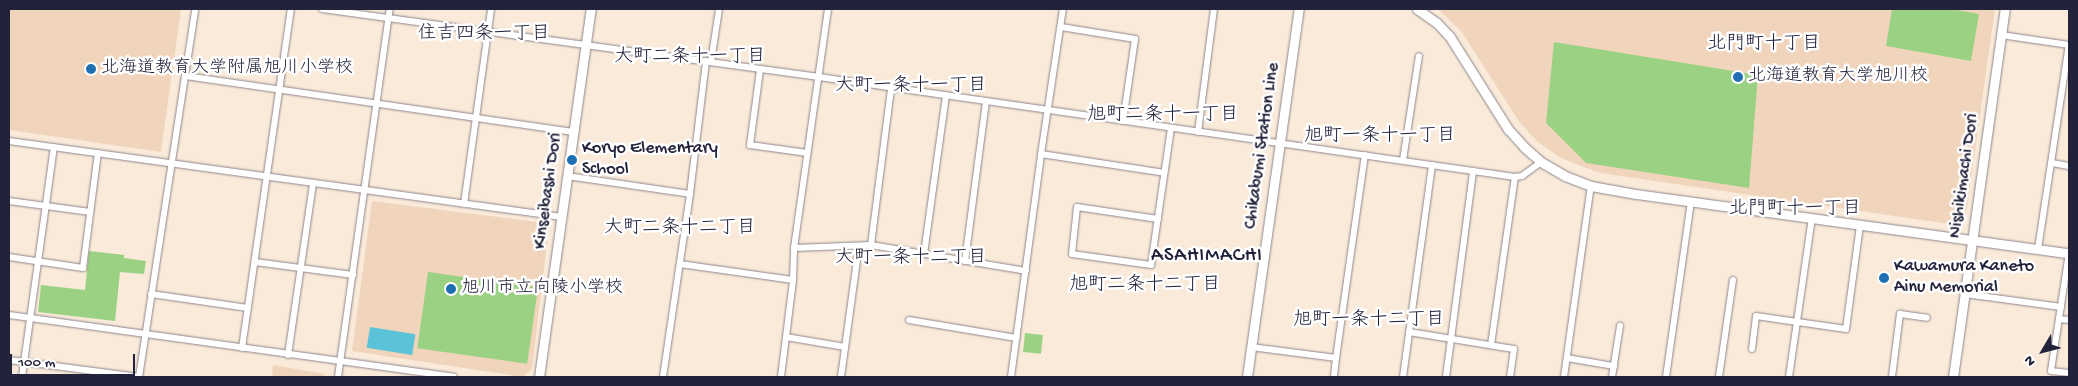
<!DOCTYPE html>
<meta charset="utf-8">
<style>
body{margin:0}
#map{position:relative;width:2078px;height:386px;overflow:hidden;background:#f9eada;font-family:"Gochi Hand","Klee One",sans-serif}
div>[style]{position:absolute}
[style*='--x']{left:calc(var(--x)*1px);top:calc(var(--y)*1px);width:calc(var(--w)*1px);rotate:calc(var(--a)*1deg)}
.built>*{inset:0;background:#f0d5bc}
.green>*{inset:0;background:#9bd182;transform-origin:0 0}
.water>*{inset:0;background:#5ac3d7;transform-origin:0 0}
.roads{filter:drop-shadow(0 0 1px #8e868a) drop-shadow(0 0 1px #8e868a)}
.street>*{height:6px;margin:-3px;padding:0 3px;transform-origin:3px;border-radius:3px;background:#fff}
.secondary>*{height:9px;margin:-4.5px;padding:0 4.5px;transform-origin:4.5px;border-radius:4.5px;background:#fff}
.dots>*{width:14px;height:14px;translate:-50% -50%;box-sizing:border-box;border:2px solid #fff;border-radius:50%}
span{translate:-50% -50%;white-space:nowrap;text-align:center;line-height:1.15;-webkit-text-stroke:5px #fff;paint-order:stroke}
.poi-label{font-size:18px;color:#22223b}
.left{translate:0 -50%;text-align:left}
.street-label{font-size:18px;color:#22223b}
.neighbourhood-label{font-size:19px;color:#22223b}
.quarter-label{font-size:20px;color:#22223b;letter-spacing:1px}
.frame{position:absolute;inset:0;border:10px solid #22223b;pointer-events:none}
.north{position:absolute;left:2018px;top:326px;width:50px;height:50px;-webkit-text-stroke:4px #fff;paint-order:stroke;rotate:233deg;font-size:14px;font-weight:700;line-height:20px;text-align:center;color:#22223b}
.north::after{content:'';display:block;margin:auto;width:18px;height:22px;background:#22223b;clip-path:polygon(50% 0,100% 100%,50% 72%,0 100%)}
.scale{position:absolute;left:10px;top:354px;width:125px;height:22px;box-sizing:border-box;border:2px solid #22223b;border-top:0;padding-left:6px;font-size:15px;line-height:18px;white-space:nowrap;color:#22223b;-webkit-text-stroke:4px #fff;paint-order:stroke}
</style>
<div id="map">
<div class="built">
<i style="clip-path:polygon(9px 9px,181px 9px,161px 152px,9px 130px)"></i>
<i style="clip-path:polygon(1438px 9px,1995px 9px,1966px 215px,1949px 224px,1600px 173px,1573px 163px,1558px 156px,1538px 142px,1520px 123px,1461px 31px)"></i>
<i style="clip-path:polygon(372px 201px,545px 223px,549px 226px,532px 369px,523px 377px,352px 351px)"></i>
<i style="clip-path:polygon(273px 365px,325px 374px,324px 377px,272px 377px)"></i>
</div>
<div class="green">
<i style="clip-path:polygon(1892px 9px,1951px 9px,1979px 14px,1971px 61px,1886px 46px)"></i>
<i style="clip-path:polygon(1554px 42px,1758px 75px,1749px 188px,1586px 163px,1546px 123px)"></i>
<i style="clip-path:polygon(89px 251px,124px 255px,124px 258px,146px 261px,144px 274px,120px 272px,115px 321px,38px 312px,41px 285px,85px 290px)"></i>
<i style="left:428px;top:272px;width:111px;height:77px;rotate:8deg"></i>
<i style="left:1025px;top:333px;width:18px;height:19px;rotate:6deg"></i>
</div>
<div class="water">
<i style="left:370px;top:327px;width:46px;height:21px;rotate:9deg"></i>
</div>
<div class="roads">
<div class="street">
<i style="--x:322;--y:9;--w:502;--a:7.79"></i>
<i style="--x:819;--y:77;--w:703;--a:8.18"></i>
<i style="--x:1515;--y:177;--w:7;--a:-8"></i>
<i style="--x:1522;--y:176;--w:24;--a:-36"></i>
<i style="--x:1061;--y:27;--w:75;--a:9.2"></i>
<i style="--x:1135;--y:39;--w:83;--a:98.3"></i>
<i style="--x:2001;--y:35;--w:69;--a:8.4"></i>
<i style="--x:711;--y:62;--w:54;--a:-81.4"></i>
<i style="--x:760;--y:70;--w:76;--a:97.6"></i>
<i style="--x:750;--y:145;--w:58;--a:8"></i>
<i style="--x:185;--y:76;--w:393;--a:8.2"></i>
<i style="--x:1198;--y:132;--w:124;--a:-82.6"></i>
<i style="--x:9;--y:141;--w:558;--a:7.83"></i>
<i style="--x:1041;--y:154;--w:125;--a:8.7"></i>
<i style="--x:1403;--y:160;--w:105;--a:-81.3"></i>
<i style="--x:2052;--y:163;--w:17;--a:10"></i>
<i style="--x:567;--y:176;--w:124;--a:8.3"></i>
<i style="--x:9;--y:201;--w:82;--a:7.7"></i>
<i style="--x:464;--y:204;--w:197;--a:-82.1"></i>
<i style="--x:1158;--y:219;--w:82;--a:-171.6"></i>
<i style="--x:1077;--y:207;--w:47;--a:96.1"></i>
<i style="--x:1072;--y:254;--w:80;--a:7.9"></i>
<i style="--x:1151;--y:265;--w:138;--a:-81.7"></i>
<i style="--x:871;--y:245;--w:158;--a:-82.7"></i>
<i style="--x:794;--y:248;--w:77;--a:-2.2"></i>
<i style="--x:871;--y:245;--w:157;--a:9.5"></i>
<i style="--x:2038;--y:249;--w:206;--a:-81.4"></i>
<i style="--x:2069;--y:253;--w:119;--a:98.7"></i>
<i style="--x:2051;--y:371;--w:18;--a:6"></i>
<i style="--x:924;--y:254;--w:160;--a:-82.1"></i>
<i style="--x:9;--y:257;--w:75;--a:8.5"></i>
<i style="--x:83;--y:268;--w:116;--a:-82.6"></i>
<i style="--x:965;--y:261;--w:161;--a:-82.5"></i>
<i style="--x:255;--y:262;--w:99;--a:7.6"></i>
<i style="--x:680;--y:264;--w:114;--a:8.1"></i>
<i style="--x:151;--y:294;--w:98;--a:8.2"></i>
<i style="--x:1965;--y:294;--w:97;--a:7.7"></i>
<i style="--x:9;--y:315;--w:449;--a:7.9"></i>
<i style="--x:2059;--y:319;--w:10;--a:6"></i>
<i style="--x:909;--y:320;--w:109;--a:9.5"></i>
<i style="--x:1409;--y:332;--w:106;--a:9.2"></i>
<i style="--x:1514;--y:349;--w:28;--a:98"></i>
<i style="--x:786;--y:337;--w:60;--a:9.6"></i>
<i style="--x:1491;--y:345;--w:170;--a:-81.9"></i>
<i style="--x:1251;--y:347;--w:86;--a:7.4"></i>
<i style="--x:1336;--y:358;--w:205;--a:-81.9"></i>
<i style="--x:242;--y:348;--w:343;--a:-81.8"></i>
<i style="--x:1752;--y:349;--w:33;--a:-83"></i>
<i style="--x:1756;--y:316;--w:91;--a:8.2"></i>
<i style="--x:1846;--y:329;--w:105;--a:-82.3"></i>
<i style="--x:288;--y:355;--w:174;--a:-81.7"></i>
<i style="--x:1567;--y:358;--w:48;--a:9.7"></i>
<i style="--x:9;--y:360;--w:131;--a:7.5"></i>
<i style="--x:22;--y:377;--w:232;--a:-82.1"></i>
<i style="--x:139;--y:377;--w:372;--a:-81.3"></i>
<i style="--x:338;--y:377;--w:372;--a:-82"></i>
<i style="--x:663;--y:377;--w:185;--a:-81.6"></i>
<i style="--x:690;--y:194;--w:134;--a:-83.1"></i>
<i style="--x:781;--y:377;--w:98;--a:-82.9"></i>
<i style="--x:793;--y:280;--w:32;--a:-88"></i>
<i style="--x:794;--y:248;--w:241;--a:-81.9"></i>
<i style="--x:841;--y:377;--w:132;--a:-82.2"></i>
<i style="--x:1011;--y:377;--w:225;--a:-82.3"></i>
<i style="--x:1041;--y:154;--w:147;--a:-81.4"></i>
<i style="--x:1334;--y:377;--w:19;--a:-84"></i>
<i style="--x:1403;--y:377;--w:214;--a:-82.2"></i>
<i style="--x:1446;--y:377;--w:208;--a:-82.5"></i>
<i style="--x:1564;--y:377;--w:193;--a:-82"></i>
<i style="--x:1612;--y:377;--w:52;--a:-81.1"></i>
<i style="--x:1666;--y:377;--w:177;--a:-81.9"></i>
<i style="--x:1719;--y:377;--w:98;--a:-81.8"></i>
<i style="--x:1789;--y:377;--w:161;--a:-81.8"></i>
<i style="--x:1892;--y:377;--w:64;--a:-82.8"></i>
<i style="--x:1900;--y:314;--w:27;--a:8"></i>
</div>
<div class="secondary">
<i style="--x:1417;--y:9;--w:24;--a:35"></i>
<i style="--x:1437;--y:23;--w:19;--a:47"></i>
<i style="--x:1450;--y:37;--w:109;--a:57.8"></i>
<i style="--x:1508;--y:129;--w:24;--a:48"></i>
<i style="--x:1524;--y:147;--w:23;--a:41"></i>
<i style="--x:1541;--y:162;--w:28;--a:30"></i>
<i style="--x:1565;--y:176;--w:28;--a:21"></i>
<i style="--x:1591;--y:186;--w:46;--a:10.1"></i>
<i style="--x:1636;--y:194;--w:437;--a:7.8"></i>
<i style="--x:539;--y:377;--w:372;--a:-82"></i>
<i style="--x:1247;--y:377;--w:372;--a:-82"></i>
<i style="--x:1953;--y:377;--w:372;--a:-82"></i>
</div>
</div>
<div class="dots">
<i style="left:91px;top:69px;background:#1f6fb2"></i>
<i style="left:1738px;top:77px;background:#1f6fb2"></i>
<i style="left:572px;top:160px;background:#1f6fb2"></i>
<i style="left:1884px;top:278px;background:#1f6fb2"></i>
<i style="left:451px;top:289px;background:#1f6fb2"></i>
</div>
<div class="poi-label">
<span class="left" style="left:101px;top:69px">北海道教育大学附属旭川小学校</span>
<span class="left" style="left:1748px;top:77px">北海道教育大学旭川校</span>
<span class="left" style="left:582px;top:160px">Koryo Elementary<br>School</span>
<span class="left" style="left:1894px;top:278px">Kawamura Kaneto<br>Ainu Memorial</span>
<span class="left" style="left:461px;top:289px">旭川市立向陵小学校</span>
</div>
<div class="street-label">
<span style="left:1263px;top:146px;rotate:-82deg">Chikabumi Station Line</span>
<span style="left:1965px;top:176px;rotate:-82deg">Nishikimachi Dori</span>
<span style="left:549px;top:191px;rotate:-82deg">Kinseibashi Dori</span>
</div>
<div class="neighbourhood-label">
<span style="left:484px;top:35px">住吉四条一丁目</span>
<span style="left:1764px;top:45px">北門町十丁目</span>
<span style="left:690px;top:58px">大町二条十一丁目</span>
<span style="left:911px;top:87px">大町一条十一丁目</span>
<span style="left:1163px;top:116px">旭町二条十一丁目</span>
<span style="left:1380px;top:137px">旭町一条十一丁目</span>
<span style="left:1795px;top:210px">北門町十一丁目</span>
<span style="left:680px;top:229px">大町二条十二丁目</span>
<span style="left:911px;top:259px">大町一条十二丁目</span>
<span style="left:1145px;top:286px">旭町二条十二丁目</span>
<span style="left:1369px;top:321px">旭町一条十二丁目</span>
</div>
<div class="quarter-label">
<span style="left:1207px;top:256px">ASAHIMACHI</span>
</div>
<div class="frame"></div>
<div class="north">N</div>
<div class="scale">100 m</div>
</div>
